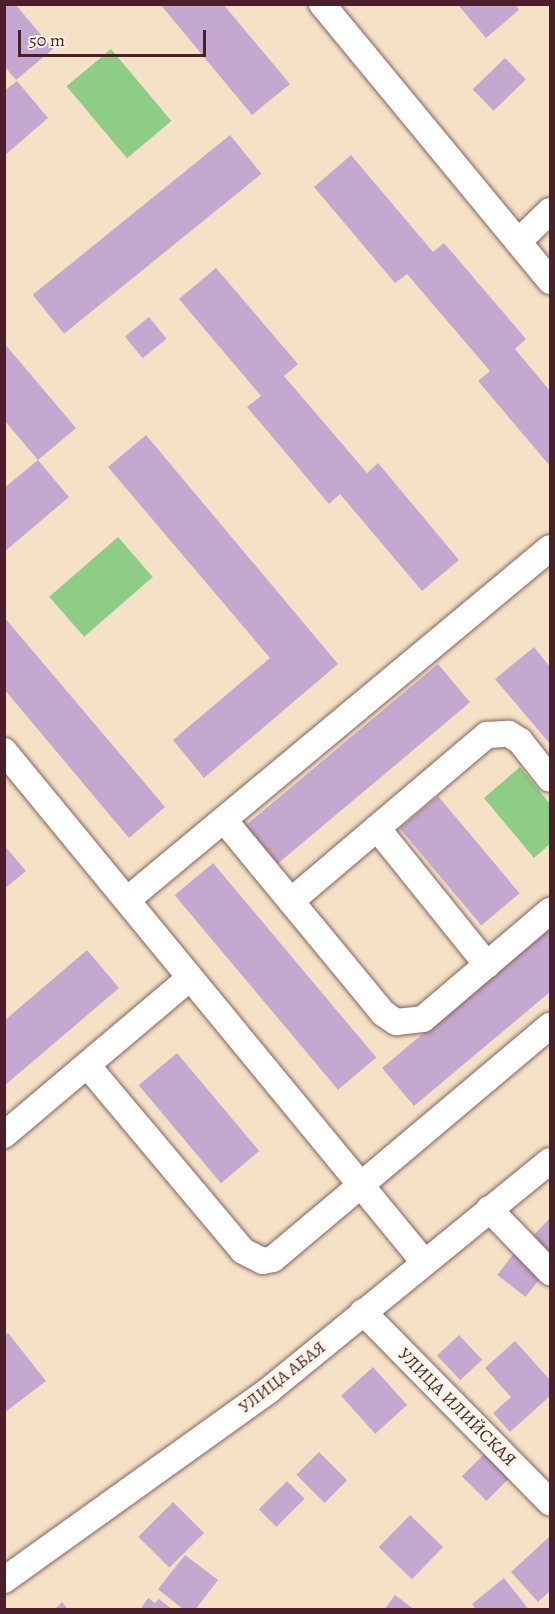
<!DOCTYPE html>
<meta charset="utf-8">
<style>
body{margin:0}
#map{position:relative;width:555px;height:1614px;overflow:hidden;background:#f5e2c6;font-family:Alegreya,serif}
div>[style]{position:absolute}
[style*='--x']{left:calc(var(--x)*1px);top:calc(var(--y)*1px);width:calc(var(--w)*1px);rotate:calc(var(--a)*1deg)}
.green>*{inset:0;background:#8dcd85;transform-origin:0 0}
.building>*{inset:0;background:#c5a8cf;transform-origin:0 0}
.roads{filter:drop-shadow(0 0 2px #866361) drop-shadow(0 0 2px #866361)}
.minor>*{height:26px;margin:-13px;padding:0 13px;transform-origin:13px;border-radius:13px;background:#fff}
span{translate:-50% -50%;white-space:nowrap;text-align:center;line-height:1.15;-webkit-text-stroke:6px #fcf5e5;paint-order:stroke}
.street-label{font-size:18px;color:#4a1f2b}
.frame{position:absolute;inset:0;border:6px solid #4a1f2b;pointer-events:none}
.scale{position:absolute;left:18px;top:30px;width:188px;height:27px;box-sizing:border-box;border:3px solid #4a1f2b;border-top:0;padding-left:8px;font-size:18px;line-height:21px;white-space:nowrap;color:#4a1f2b;-webkit-text-stroke:4px #fcf5e5;paint-order:stroke}
</style>
<div id="map">
<div class="green">
<i style="left:111px;top:49px;width:94px;height:58px;rotate:50deg"></i>
<i style="left:118px;top:537px;width:53px;height:91px;rotate:49deg"></i>
<i style="clip-path:polygon(520px 767px,550px 804px,550px 844px,534px 858px,484px 798px)"></i>
</div>
<div class="building">
<i style="clip-path:polygon(4px 4px,15px 4px,53px 49px,16px 80px,4px 66px)"></i>
<i style="clip-path:polygon(160px 4px,223px 4px,290px 84px,252px 115px)"></i>
<i style="clip-path:polygon(515px 4px,519px 10px,486px 38px,459px 6px)"></i>
<i style="left:505px;top:58px;width:30px;height:45px;rotate:46deg"></i>
<i style="clip-path:polygon(17px 81px,48px 118px,4px 156px,4px 91px)"></i>
<i style="left:230px;top:135px;width:50px;height:254px;rotate:51deg"></i>
<i style="clip-path:polygon(351px 155px,433px 252px,444px 243px,526px 339px,515px 349px,550px 391px,550px 466px,478px 381px,490px 371px,407px 274px,395px 283px,314px 187px)"></i>
<i style="clip-path:polygon(216px 268px,298px 364px,284px 376px,367px 473px,378px 463px,459px 560px,422px 591px,340px 494px,329px 504px,247px 407px,261px 396px,179px 299px)"></i>
<i style="left:149px;top:317px;width:28px;height:31px;rotate:51deg"></i>
<i style="clip-path:polygon(4px 343px,76px 428px,38px 460px,4px 420px)"></i>
<i style="clip-path:polygon(146px 435px,338px 664px,204px 778px,173px 740px,270px 658px,108px 467px)"></i>
<i style="clip-path:polygon(38px 460px,69px 497px,4px 552px,4px 488px)"></i>
<i style="clip-path:polygon(4px 617px,165px 807px,129px 838px,4px 689px)"></i>
<i style="clip-path:polygon(534px 647px,550px 667px,550px 744px,495px 679px)"></i>
<i style="left:438px;top:664px;width:50px;height:256px;rotate:50deg"></i>
<i style="left:438px;top:796px;width:127px;height:50px;rotate:50deg"></i>
<i style="clip-path:polygon(4px 845px,26px 871px,4px 889px)"></i>
<i style="left:213px;top:863px;width:254px;height:50px;rotate:50deg"></i>
<i style="clip-path:polygon(550px 927px,550px 992px,414px 1106px,382px 1068px)"></i>
<i style="clip-path:polygon(87px 950px,119px 988px,4px 1086px,4px 1021px)"></i>
<i style="left:177px;top:1053px;width:128px;height:50px;rotate:50deg"></i>
<i style="clip-path:polygon(550px 1218px,550px 1256px,532px 1237px)"></i>
<i style="left:515px;top:1252px;width:36px;height:29px;rotate:38deg"></i>
<i style="clip-path:polygon(8px 1333px,46px 1381px,4px 1413px,4px 1336px)"></i>
<i style="left:459px;top:1335px;width:34px;height:30px;rotate:47deg"></i>
<i style="clip-path:polygon(515px 1341px,550px 1380px,550px 1396px,510px 1432px,493px 1413px,511px 1397px,485px 1368px)"></i>
<i style="left:373px;top:1367px;width:51px;height:43px;rotate:48deg"></i>
<i style="left:488px;top:1450px;width:35px;height:37px;rotate:45deg"></i>
<i style="left:319px;top:1452px;width:40px;height:32px;rotate:45deg"></i>
<i style="left:287px;top:1481px;width:25px;height:40px;rotate:45deg"></i>
<i style="left:173px;top:1502px;width:44px;height:49px;rotate:45deg"></i>
<i style="left:410px;top:1515px;width:46px;height:45px;rotate:44deg"></i>
<i style="clip-path:polygon(550px 1536px,550px 1591px,538px 1602px,511px 1572px)"></i>
<i style="clip-path:polygon(185px 1555px,218px 1580px,195px 1610px,184px 1610px,158px 1589px)"></i>
<i style="clip-path:polygon(504px 1578px,529px 1610px,476px 1610px,472px 1604px)"></i>
<i style="clip-path:polygon(395px 1595px,415px 1610px,384px 1610px)"></i>
<i style="clip-path:polygon(148px 1598px,155px 1603px,159px 1599px,173px 1610px,140px 1610px)"></i>
<i style="clip-path:polygon(62px 1602px,69px 1610px,54px 1610px)"></i>
</div>
<div class="roads">
<div class="minor">
<i style="--x:322;--y:4;--w:359;--a:50.5"></i>
<i style="--x:519;--y:241;--w:43;--a:-44.1"></i>
<i style="--x:4;--y:751;--w:661;--a:50.58"></i>
<i style="--x:224;--y:820;--w:250;--a:50.5"></i>
<i style="--x:383;--y:1013;--w:16;--a:35"></i>
<i style="--x:396;--y:1022;--w:27;--a:-6"></i>
<i style="--x:423;--y:1019;--w:167;--a:-40.4"></i>
<i style="--x:377;--y:828;--w:176;--a:51.2"></i>
<i style="--x:127;--y:900;--w:550;--a:-39.77"></i>
<i style="--x:291;--y:901;--w:257;--a:-40.3"></i>
<i style="--x:487;--y:735;--w:22;--a:-3"></i>
<i style="--x:509;--y:734;--w:13;--a:32"></i>
<i style="--x:520;--y:741;--w:48;--a:51.7"></i>
<i style="--x:87;--y:1065;--w:243;--a:50"></i>
<i style="--x:243;--y:1251;--w:22;--a:27"></i>
<i style="--x:263;--y:1261;--w:10;--a:-11"></i>
<i style="--x:273;--y:1259;--w:362;--a:-40.1"></i>
<i style="--x:4;--y:1135;--w:243;--a:-40.2"></i>
<i style="--x:489;--y:1209;--w:88;--a:45.9"></i>
<i style="--x:363;--y:1312;--w:267;--a:45.5"></i>
<i style="--x:4;--y:1580;--w:326;--a:-35.6"></i>
<i style="--x:269;--y:1390;--w:362;--a:-39.2"></i>
</div>
</div>
<div class="street-label">
<span style="left:282px;top:1377px;rotate:-38deg">УЛИЦА АБАЯ</span>
<span style="left:457px;top:1407px;rotate:45deg">УЛИЦА ИЛИЙСКАЯ</span>
</div>
<div class="frame"></div>
<div class="scale">50 m</div>
</div>
